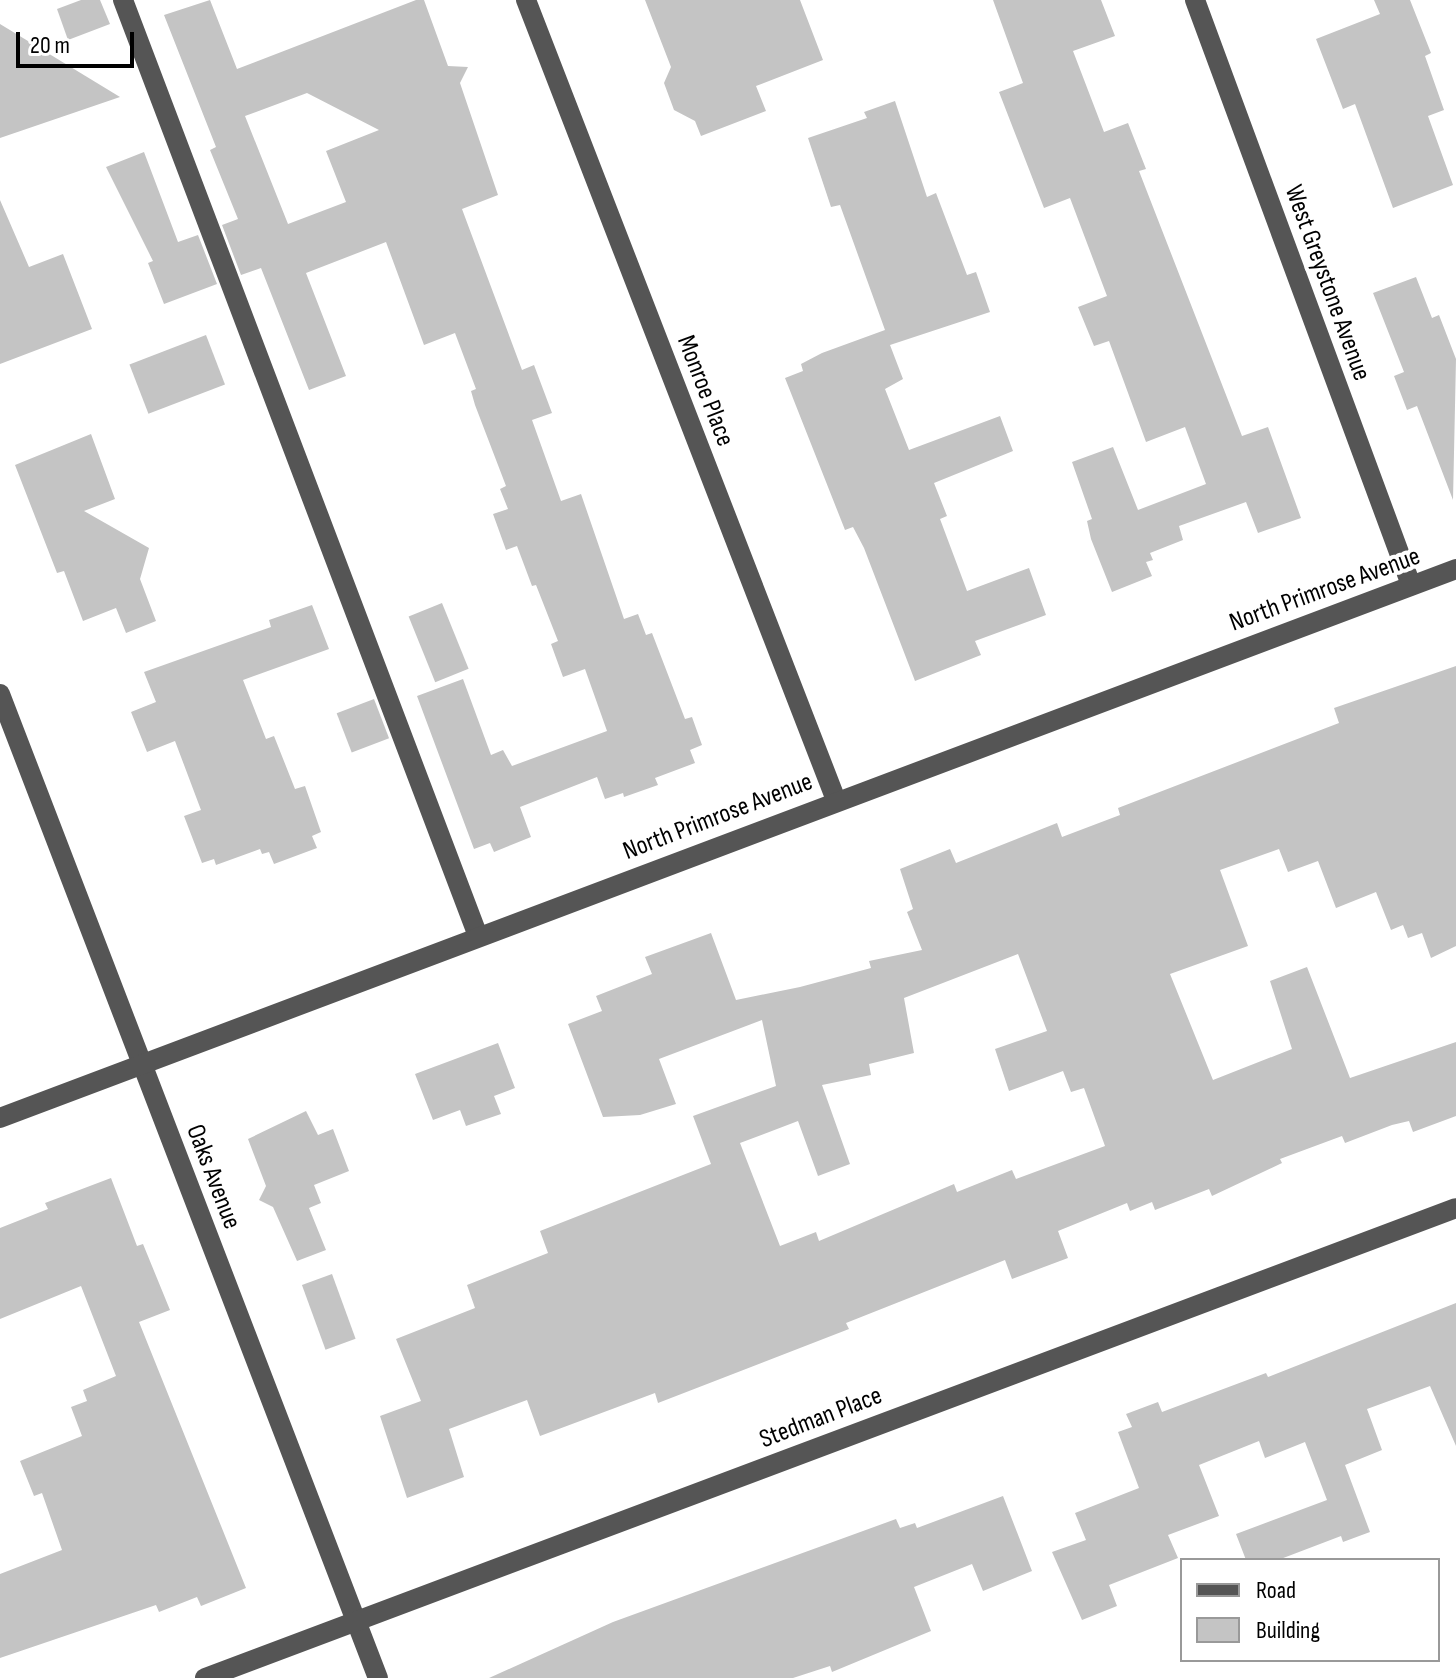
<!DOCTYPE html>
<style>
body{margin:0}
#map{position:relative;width:1456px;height:1678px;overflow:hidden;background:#fff;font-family:"Sofia Sans Condensed",sans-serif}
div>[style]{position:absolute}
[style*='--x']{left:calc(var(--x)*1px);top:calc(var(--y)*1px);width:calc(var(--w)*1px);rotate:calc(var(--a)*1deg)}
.building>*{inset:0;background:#c4c4c4;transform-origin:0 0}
.minor>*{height:20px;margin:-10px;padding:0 10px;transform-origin:10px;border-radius:10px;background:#555}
span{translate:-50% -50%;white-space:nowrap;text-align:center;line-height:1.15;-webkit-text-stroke:8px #fff;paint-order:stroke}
.street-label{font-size:26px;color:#000}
.legend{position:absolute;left:1180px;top:1558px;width:260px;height:104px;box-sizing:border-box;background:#fff;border:2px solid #999;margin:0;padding:10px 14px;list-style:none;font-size:24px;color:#000}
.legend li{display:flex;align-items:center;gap:16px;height:40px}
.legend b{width:40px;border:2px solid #999}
.scale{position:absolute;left:16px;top:32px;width:118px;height:36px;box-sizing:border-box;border:4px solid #000;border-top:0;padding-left:10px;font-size:24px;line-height:28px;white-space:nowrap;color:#000;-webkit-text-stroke:6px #fff;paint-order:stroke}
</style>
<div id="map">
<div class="building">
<i style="clip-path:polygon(81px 0,100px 0,110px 24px,68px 40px,57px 9px)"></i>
<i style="clip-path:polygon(evenodd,210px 0,237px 69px,416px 0,424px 0,448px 66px,468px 67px,460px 83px,498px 195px,462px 209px,522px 370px,534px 365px,552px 413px,532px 420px,561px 501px,581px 494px,624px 619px,638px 614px,646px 635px,652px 633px,685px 719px,692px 717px,702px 745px,690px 750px,695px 763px,655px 778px,658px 785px,624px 797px,623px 793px,605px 799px,597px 777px,520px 807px,531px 837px,494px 852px,490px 843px,474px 849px,417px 696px,463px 679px,491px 755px,503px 750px,512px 766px,607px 731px,585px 669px,563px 677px,551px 644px,558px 641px,536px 585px,532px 586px,517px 546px,506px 550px,493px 514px,508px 509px,500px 489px,506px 486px,475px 405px,471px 391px,476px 389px,455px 333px,424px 345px,386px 242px,306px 273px,346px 376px,309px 390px,261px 268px,241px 275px,222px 225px,238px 219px,210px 150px,216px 147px,164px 15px,210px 0,307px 93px,379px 130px,326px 151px,346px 202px,288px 224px,245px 116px,307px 93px)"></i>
<i style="clip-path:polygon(645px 0,800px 0,823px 60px,756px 86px,766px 111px,701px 136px,695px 121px,674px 110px,664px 83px,671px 67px)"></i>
<i style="clip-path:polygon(993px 0,1101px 0,1115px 36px,1073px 51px,1104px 132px,1128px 123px,1146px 169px,1139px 171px,1242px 436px,1268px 427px,1301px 518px,1258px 533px,1246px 502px,1179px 526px,1183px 540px,1150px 553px,1153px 560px,1146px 562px,1152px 576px,1112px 592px,1091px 539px,1087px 521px,1092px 519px,1072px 462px,1113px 447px,1138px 510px,1206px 484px,1185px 427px,1146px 442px,1109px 341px,1094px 346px,1078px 307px,1107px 296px,1070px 198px,1044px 208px,999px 92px,1023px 83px)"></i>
<i style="clip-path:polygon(1374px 0,1410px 0,1431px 53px,1425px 56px,1444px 110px,1428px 116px,1453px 185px,1393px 208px,1355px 104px,1343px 109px,1316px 39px,1380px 14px)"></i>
<i style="clip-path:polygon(0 24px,120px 97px,0 138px)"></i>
<i style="clip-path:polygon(895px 101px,927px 197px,936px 193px,967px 275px,976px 272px,990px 312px,890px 345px,903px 379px,885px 389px,909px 450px,1000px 416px,1013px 451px,934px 483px,947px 516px,940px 519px,967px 591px,1029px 568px,1046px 615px,975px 641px,981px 655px,915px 681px,864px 548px,853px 527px,845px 530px,785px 378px,803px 371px,801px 364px,822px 353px,885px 330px,840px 205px,831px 207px,808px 138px,867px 118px,864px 112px)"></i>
<i style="clip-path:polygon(144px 152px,178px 242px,198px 235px,217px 284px,164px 304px,148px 263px,153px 261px,106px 167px)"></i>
<i style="clip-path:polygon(0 200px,29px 267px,63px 254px,92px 329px,0 364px)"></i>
<i style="clip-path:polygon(1416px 277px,1432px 318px,1439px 315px,1456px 359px,1453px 500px,1417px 406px,1407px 410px,1394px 376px,1404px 372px,1373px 293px)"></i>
<i style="left:206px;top:335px;width:53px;height:82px;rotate:69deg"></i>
<i style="clip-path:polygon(91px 434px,115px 499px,84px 511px,149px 548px,140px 579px,156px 621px,126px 633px,116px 608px,83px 621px,64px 571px,57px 573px,15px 465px)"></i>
<i style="left:442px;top:603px;width:71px;height:36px;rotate:68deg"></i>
<i style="clip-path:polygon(312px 605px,329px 649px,243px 680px,266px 739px,274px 736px,295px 789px,305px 786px,321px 832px,312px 836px,317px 848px,274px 864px,269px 852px,262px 854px,260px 849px,216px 865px,214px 859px,202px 863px,184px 816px,201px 810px,175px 741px,147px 752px,131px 712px,156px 702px,144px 672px,271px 627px,269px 620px)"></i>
<i style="clip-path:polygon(evenodd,1456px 666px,1456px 946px,1431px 958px,1422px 933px,1408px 938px,1403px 925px,1391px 930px,1376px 892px,1336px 908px,1318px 861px,1288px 872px,1279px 849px,1220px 870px,1248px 946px,1170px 974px,1213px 1080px,1292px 1049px,1270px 981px,1307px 967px,1350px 1078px,1456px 1042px,1456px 1116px,1413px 1132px,1409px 1121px,1392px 1125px,1345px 1143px,1342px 1136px,1280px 1159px,1282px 1163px,1212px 1196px,1209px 1189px,1155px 1210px,1152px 1202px,1130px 1211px,1127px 1203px,1058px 1231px,1068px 1258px,1012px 1279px,1005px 1260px,846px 1323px,849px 1329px,658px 1403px,655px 1393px,540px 1436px,527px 1400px,449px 1429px,464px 1477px,407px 1498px,380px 1416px,421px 1401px,396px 1339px,475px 1308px,467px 1285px,548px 1253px,540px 1231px,711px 1164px,693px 1116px,776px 1086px,762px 1020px,659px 1059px,676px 1104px,640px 1115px,603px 1117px,568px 1024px,602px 1011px,596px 996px,652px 974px,645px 957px,711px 933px,736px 1000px,800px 987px,871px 968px,869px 961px,922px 950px,907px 912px,913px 909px,900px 869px,950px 849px,956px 863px,1057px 823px,1062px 837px,1120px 815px,1118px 808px,1339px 723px,1334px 708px,1456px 666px,1018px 954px,1047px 1031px,995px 1049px,1009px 1091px,1063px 1071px,1071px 1092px,1084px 1088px,1105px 1146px,1016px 1179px,1012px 1170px,957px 1192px,954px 1184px,819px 1241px,816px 1232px,780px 1246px,740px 1143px,798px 1121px,818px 1176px,850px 1164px,822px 1085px,871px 1075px,869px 1064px,914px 1053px,904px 998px,1018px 954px)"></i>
<i style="left:374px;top:699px;width:42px;height:40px;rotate:69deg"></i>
<i style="clip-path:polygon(498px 1043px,515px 1088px,494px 1096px,501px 1114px,466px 1126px,460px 1110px,433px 1120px,415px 1074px)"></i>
<i style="clip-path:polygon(306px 1111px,318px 1135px,333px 1129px,349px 1171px,314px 1185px,321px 1203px,309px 1208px,326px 1250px,297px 1261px,273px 1207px,259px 1200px,266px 1186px,248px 1139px)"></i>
<i style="clip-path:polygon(111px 1178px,137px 1246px,143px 1244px,170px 1310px,139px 1322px,246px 1588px,201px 1606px,197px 1597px,159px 1612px,156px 1605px,0 1658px,0 1574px,62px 1550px,42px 1493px,34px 1496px,20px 1461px,82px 1436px,71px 1407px,87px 1401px,83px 1390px,116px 1376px,81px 1286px,0 1319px,0 1228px,48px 1209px,45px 1203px)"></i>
<i style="left:332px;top:1274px;width:69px;height:32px;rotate:70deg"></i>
<i style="clip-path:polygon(1456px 1303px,1456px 1446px,1430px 1386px,1367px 1409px,1382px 1450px,1345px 1465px,1370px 1532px,1343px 1542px,1341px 1536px,1278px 1560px,1246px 1560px,1236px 1534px,1327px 1500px,1305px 1442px,1265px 1458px,1259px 1441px,1199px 1465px,1219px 1516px,1168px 1535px,1178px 1558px,1109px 1585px,1117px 1606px,1082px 1620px,1052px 1552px,1086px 1540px,1075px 1513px,1139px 1488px,1118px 1432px,1132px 1427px,1126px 1414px,1158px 1402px,1162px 1412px,1266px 1373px,1268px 1377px)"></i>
<i style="clip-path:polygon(1003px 1496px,1032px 1571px,983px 1591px,972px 1564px,914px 1587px,931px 1631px,832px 1672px,830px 1666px,793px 1678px,489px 1678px,613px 1622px,896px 1519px,900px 1528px,915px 1523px,917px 1528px)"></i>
</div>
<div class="minor">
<i style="--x:123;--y:0;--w:1001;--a:69.23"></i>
<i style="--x:526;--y:0;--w:858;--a:68.82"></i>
<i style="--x:1195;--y:0;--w:624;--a:69.73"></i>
<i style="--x:0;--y:694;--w:1054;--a:68.99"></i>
<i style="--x:0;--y:1118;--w:1556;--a:-20.66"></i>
<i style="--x:205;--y:1678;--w:1336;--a:-20.59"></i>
</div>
<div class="street-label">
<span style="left:1327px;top:283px;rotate:70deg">West Greystone Avenue</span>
<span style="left:705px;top:391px;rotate:69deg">Monroe Place</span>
<span style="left:1325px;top:590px;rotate:-20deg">North Primrose Avenue</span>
<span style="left:718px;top:817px;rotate:-21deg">North Primrose Avenue</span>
<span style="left:213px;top:1177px;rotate:69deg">Oaks Avenue</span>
<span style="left:821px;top:1418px;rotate:-21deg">Stedman Place</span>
</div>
<ul class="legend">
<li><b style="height:10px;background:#555"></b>Road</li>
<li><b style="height:22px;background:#c4c4c4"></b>Building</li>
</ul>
<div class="scale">20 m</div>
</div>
